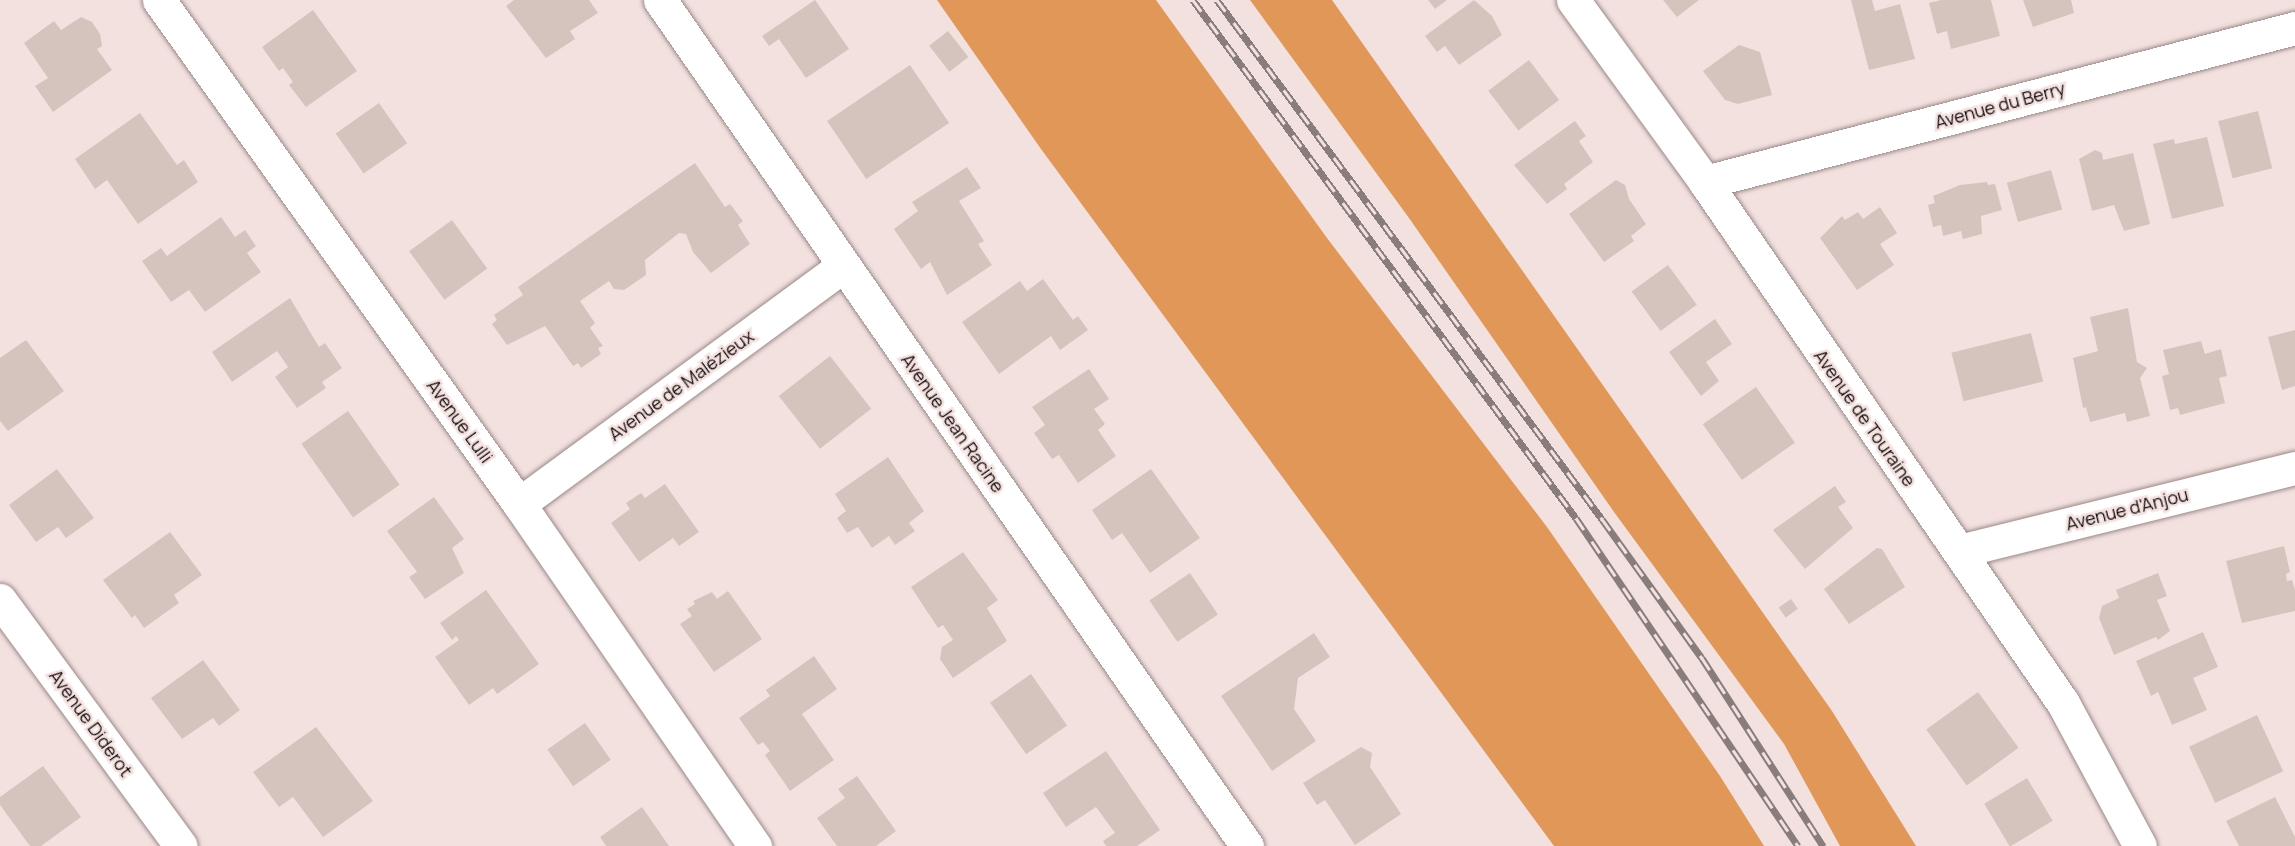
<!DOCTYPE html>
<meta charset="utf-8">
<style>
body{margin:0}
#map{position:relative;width:2295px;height:846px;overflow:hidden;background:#f3e1df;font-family:Manrope,sans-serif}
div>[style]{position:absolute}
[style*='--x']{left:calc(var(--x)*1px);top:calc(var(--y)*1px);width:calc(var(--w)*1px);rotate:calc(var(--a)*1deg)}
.forest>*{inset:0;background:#e19757}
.building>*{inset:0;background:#d5c4be;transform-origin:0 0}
.roads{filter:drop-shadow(0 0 2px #9a8988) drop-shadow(0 0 2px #9a8988)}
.street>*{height:33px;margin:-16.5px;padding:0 16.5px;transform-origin:16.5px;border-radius:16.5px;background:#fff}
.rail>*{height:7px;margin-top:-3.5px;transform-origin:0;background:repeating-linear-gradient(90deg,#f3e1df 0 14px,#897d7c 0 28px);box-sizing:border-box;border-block:2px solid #897d7c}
span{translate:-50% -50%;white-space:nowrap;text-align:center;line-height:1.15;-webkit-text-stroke:5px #f3e1df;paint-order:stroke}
.street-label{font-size:18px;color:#120c0c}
</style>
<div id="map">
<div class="forest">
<i style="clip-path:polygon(937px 0,1156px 0,1327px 238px,1547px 527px,1720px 776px,1764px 846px,1554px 846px,1041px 149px)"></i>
<i style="clip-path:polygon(1250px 0,1332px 0,1832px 711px,1916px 846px,1840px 846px,1784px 744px,1614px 512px,1409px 218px)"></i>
</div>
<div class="building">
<i style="clip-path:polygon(514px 0,589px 0,598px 13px,570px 31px,575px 39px,546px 58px,506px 6px)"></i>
<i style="clip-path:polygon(815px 0,849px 49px,806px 78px,779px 39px,769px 46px,762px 36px)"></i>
<i style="clip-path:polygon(1428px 0,1447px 0,1435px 9px)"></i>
<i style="clip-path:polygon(1474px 0,1492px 16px,1502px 35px,1459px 65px,1445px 46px,1437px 52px,1425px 36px)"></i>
<i style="clip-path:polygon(1663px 0,1699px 0,1677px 17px)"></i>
<i style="clip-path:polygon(1851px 0,1872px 0,1875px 11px,1900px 4px,1915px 59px,1869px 70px)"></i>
<i style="clip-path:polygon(1941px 0,1991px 0,2000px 36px,1951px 49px,1947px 31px,1937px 34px,1929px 3px)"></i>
<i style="clip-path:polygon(2023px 0,2071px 0,2074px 13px,2033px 27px)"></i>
<i style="clip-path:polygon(313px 10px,357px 71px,306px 107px,289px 85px,293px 82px,283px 68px,279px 71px,262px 47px)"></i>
<i style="clip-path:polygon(81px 17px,92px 22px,100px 34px,102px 46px,97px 49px,112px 70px,53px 112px,35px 86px,48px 78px,24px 43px,54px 21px,61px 30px)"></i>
<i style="left:948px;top:31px;width:33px;height:24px;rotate:52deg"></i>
<i style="clip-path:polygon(1739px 45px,1760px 52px,1772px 95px,1738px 104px,1725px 100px,1703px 71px)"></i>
<i style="left:1529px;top:60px;width:50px;height:51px;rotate:53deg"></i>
<i style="left:910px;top:65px;width:70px;height:100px;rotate:56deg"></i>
<i style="left:379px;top:103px;width:49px;height:53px;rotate:55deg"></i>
<i style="left:2258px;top:111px;width:59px;height:41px;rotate:76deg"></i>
<i style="clip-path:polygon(140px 113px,177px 165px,184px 160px,198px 182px,138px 224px,107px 180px,95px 189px,75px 159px)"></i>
<i style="clip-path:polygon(1575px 121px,1586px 136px,1579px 141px,1593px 162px,1564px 184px,1567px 189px,1547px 204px,1514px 165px)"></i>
<i style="clip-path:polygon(2207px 137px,2224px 206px,2172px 219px,2153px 144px,2174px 139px,2175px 144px)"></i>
<i style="clip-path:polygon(2095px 150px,2102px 153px,2103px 160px,2133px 153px,2150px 224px,2124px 231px,2114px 205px,2092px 211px,2079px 159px)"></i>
<i style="clip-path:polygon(695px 163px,725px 207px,730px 204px,743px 221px,738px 225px,750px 244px,711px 273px,693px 252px,686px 234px,679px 233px,645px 260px,646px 275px,624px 290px,614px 289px,609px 281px,580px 301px,595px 323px,590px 328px,603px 346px,598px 348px,601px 354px,581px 368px,578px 363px,573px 366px,545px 326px,507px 345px,492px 324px,497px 320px,494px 315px,523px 295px,518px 287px)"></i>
<i style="clip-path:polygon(967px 167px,981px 188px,959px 201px,984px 241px,978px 244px,992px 265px,947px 295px,930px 262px,921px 269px,894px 229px,918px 211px,912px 202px)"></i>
<i style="left:2051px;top:170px;width:41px;height:46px;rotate:74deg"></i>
<i style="clip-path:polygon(1616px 180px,1625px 185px,1629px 199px,1646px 224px,1631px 236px,1634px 241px,1604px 262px,1569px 214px)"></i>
<i style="clip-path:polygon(1987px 182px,1988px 185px,1995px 184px,2002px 210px,1981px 216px,1982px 234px,1963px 239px,1961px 231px,1943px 236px,1941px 225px,1933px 227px,1928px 205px,1935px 203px,1933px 196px,1960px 185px)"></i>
<i style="clip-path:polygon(1880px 207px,1897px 233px,1880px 244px,1894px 265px,1857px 290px,1820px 238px,1842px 216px,1845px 220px,1858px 212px,1863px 219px)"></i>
<i style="clip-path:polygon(221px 217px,235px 237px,245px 230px,256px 246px,247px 253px,261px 272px,205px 312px,189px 290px,171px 302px,142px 261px,161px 248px,167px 256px)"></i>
<i style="left:452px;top:220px;width:60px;height:53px;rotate:54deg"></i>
<i style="left:1668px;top:265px;width:49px;height:45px;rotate:54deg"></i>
<i style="clip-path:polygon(1043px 279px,1073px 320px,1078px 316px,1088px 330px,1060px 350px,1051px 336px,999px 374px,962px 322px,1020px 281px,1027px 291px)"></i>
<i style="clip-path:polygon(290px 298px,319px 347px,325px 343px,342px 368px,322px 382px,326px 388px,297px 408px,275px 377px,288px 367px,277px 351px,232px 382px,212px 352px)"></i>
<i style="clip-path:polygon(2128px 308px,2137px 362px,2147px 368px,2140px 378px,2150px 416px,2127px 422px,2125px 413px,2090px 422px,2086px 407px,2083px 408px,2073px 358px,2098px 351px,2090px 317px)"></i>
<i style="clip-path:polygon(1715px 319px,1732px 344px,1706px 362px,1719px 381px,1701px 396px,1669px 352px)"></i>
<i style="clip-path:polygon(2295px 330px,2295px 386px,2282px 390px,2268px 337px)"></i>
<i style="left:2031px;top:333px;width:50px;height:82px;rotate:76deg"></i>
<i style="clip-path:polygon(26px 340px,64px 391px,8px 431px,0 421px,0 358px)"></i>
<i style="clip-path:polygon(2201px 341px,2205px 354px,2221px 349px,2227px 376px,2219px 378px,2225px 403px,2180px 415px,2178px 408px,2170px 410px,2162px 376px,2169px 374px,2163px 350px)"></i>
<i style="left:830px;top:356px;width:67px;height:65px;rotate:52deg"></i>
<i style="clip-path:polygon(1089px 369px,1109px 399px,1094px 409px,1105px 424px,1098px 430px,1116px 456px,1078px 483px,1059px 455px,1052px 459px,1034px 433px,1045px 425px,1032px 407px)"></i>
<i style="left:1756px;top:387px;width:68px;height:65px;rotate:55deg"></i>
<i style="left:348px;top:411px;width:90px;height:57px;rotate:55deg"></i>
<i style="clip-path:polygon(888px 457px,924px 511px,909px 523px,915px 531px,895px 545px,889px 536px,872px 548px,858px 527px,847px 533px,837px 518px,846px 511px,835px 494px)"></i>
<i style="clip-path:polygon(57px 469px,94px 518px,66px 538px,58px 527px,36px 542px,9px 505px)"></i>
<i style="clip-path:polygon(1151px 469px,1200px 538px,1150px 573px,1122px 533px,1112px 540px,1092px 510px)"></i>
<i style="clip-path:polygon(665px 484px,699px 532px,679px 546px,673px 538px,639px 562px,611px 523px,630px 509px,626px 503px,641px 493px,645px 498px)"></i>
<i style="clip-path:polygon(1835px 486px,1846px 502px,1838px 507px,1853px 528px,1805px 569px,1773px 530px)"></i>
<i style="clip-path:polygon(434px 497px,464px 539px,452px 548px,464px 573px,425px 599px,409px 577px,417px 572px,387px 531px)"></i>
<i style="clip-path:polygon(170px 532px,202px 575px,174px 595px,179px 603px,144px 628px,135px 615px,132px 618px,103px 580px)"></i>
<i style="clip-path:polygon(2284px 546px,2290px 572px,2286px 574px,2287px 581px,2292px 580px,2295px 590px,2295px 611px,2242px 623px,2226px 561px)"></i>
<i style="clip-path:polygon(1877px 548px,1882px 549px,1905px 587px,1849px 624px,1824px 589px)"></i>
<i style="clip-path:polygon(963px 552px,998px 600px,987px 608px,1007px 641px,953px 678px,940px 659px,942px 647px,953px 640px,943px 625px,938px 628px,911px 587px)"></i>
<i style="left:1190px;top:573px;width:50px;height:49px;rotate:56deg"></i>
<i style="clip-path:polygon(2158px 573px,2167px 596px,2157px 600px,2170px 631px,2158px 640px,2156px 637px,2114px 655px,2099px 618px,2102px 606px,2119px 598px,2116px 590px)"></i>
<i style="clip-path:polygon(486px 590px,539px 664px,497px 694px,493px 688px,469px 705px,435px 657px,459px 640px,456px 636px,452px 640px,440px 623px)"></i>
<i style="clip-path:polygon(728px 591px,762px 639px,714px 672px,680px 624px,692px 616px,687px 609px,695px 604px,693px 601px,712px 592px,717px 599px)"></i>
<i style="left:1791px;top:599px;width:12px;height:15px;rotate:55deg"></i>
<i style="clip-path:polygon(2203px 632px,2218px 667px,2193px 678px,2207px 710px,2172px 725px,2158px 692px,2151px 696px,2136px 661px)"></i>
<i style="clip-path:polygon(1314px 633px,1330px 657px,1298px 678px,1294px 709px,1316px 741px,1272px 771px,1221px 696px)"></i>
<i style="clip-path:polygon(814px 656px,837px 689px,802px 714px,834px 760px,790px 791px,765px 755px,770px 751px,763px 742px,758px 745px,739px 718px,770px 696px,766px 690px)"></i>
<i style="clip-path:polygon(203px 660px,240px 710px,219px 726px,213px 718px,182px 739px,151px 698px)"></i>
<i style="left:1031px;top:674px;width:63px;height:50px;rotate:55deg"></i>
<i style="left:1978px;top:692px;width:69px;height:64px;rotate:54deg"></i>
<i style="left:2257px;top:715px;width:62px;height:75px;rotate:65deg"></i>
<i style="left:585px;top:723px;width:45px;height:46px;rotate:55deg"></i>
<i style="clip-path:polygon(316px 727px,373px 801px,323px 837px,293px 797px,279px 807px,253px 772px)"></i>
<i style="clip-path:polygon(1361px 747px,1372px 753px,1370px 767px,1401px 814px,1355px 845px,1325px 800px,1317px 805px,1303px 783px)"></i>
<i style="clip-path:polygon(1106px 751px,1160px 830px,1137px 846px,1106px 846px,1103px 841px,1115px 833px,1096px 807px,1066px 827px,1043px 793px)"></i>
<i style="clip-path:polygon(43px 766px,81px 817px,41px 846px,30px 846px,0 805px,0 797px)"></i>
<i style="clip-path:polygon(857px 776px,896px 831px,876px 846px,837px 846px,817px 818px,845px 798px,838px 789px)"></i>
<i style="left:2027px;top:778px;width:50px;height:50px;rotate:59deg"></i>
<i style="clip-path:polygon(2275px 797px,2295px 837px,2295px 846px,2239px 846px,2226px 821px)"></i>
<i style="clip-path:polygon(642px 807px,669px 846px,606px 846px,600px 837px)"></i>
</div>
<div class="roads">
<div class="street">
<i style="--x:159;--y:0;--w:619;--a:54.46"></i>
<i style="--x:519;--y:504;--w:416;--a:55.4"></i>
<i style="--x:660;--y:0;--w:1030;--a:55.25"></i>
<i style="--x:1573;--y:0;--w:225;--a:54"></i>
<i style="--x:1705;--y:182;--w:632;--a:55.51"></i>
<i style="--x:2063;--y:703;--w:162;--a:61.7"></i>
<i style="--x:1705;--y:182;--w:610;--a:-14.63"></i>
<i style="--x:519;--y:504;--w:402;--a:-36.3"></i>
<i style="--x:1959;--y:551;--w:346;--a:-13.9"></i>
<i style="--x:0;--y:600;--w:305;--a:53.7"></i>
</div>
</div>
<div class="rail">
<i style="--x:1193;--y:0;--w:644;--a:53.52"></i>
<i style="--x:1576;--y:518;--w:396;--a:55.9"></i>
<i style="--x:1217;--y:0;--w:646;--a:53.43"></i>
<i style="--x:1602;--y:519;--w:171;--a:54.3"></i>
<i style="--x:1702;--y:658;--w:224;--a:57.2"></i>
</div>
<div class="street-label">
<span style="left:2000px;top:105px;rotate:-15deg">Avenue du Berry</span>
<span style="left:681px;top:385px;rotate:-36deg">Avenue de Malézieux</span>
<span style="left:1865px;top:418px;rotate:55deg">Avenue de Touraine</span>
<span style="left:460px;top:421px;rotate:54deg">Avenue Lulli</span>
<span style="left:953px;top:423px;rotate:55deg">Avenue Jean Racine</span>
<span style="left:2127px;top:509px;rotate:-14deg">Avenue d'Anjou</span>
<span style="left:91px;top:723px;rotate:54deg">Avenue Diderot</span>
</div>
</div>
